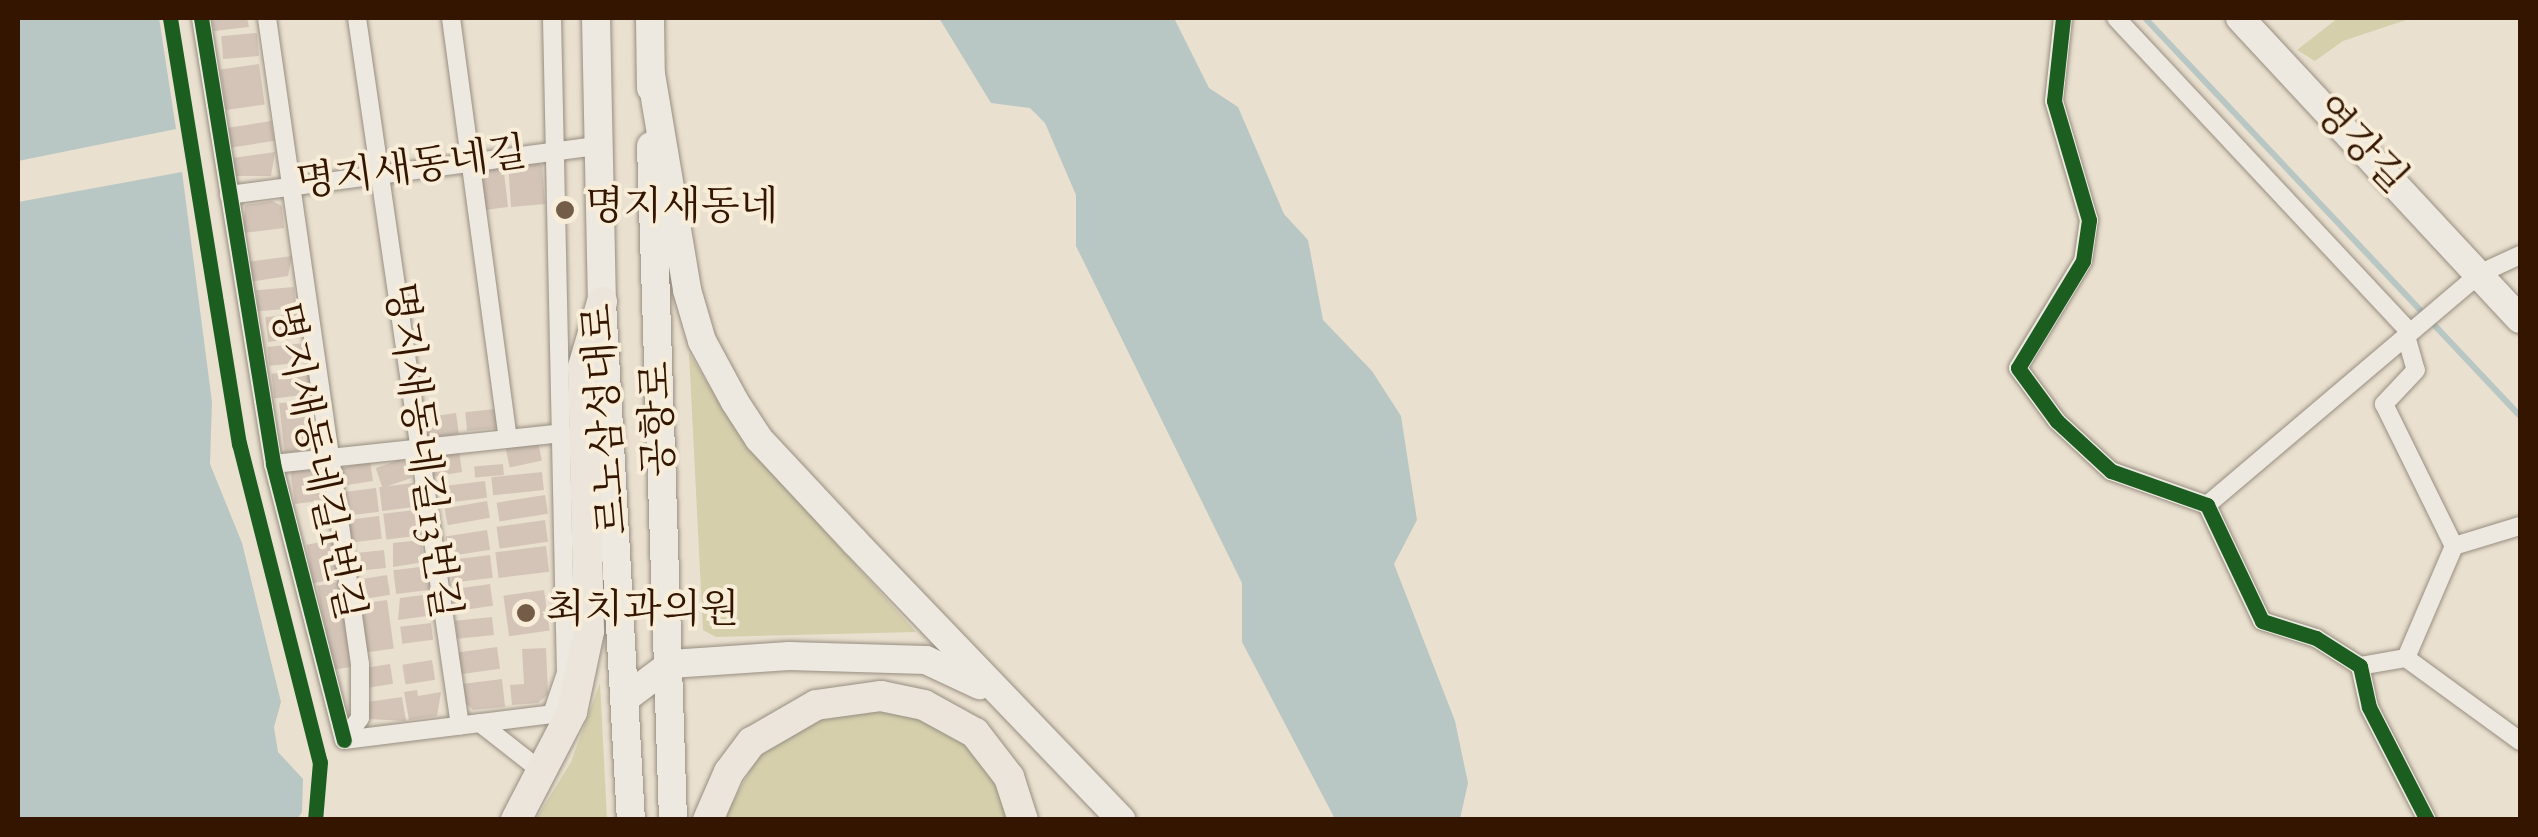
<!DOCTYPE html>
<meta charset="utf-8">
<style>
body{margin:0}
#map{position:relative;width:2538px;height:837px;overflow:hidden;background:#eae0cf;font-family:"Sorts Mill Goudy","Noto Serif KR",serif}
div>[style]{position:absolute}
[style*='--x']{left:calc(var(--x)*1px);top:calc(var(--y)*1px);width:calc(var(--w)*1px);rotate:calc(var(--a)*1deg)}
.green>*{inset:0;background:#d5cfac}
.water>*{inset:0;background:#b8c6c4}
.stream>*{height:6px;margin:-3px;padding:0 3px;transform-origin:3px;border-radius:3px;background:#b8c6c4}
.building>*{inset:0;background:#d3c4b7;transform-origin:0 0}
.roads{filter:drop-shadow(0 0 2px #978e81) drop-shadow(0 0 2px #978e81)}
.street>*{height:18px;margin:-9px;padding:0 9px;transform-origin:9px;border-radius:9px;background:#ede8e0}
.secondary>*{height:28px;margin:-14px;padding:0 14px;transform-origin:14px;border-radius:14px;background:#ede8e0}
.primary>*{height:30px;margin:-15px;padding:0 15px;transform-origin:15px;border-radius:15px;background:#ebe5db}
.cycleway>*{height:15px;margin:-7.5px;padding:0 7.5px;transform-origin:7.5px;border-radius:7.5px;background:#1b5e20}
.dots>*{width:28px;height:28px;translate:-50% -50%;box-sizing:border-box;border:5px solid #f8edd9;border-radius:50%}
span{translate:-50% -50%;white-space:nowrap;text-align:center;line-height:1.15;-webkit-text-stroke:8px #f8edd9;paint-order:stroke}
.street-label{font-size:40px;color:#341600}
.poi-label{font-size:40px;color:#341600}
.left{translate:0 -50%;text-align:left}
.frame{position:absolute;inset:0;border:20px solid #341600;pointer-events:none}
</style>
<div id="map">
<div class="green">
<i style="clip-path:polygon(2338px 18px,2412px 18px,2343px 41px,2315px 61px,2297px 50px)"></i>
<i style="clip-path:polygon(689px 353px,741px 438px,916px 632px,716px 637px,703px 630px)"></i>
<i style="clip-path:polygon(600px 683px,607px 819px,536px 819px,571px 762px)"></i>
<i style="clip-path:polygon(862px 707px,925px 717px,977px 751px,1016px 820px,723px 820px,759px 754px,831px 712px)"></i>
</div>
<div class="water">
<i style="clip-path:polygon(18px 18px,159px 18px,176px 129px,18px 161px)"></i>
<i style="clip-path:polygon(939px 18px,1174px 18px,1209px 88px,1238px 107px,1284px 214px,1308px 240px,1323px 320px,1372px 371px,1401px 416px,1417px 520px,1394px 564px,1455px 721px,1468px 783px,1460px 819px,1335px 819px,1242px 642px,1242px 583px,1076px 246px,1076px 195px,1045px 123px,1030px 108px,991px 103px)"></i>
<i style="clip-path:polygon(182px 172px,212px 402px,210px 464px,242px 543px,281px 702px,274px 727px,278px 752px,303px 779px,302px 812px,297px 820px,18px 819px,18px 202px)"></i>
</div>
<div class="stream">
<i style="--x:2145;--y:18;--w:547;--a:46.7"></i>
</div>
<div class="building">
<i style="clip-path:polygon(212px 18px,247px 18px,249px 27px,214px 31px)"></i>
<i style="left:257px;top:33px;width:23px;height:36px;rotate:85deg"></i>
<i style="left:259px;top:64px;width:41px;height:39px;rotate:82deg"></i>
<i style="left:271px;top:121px;width:20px;height:43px;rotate:81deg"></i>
<i style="clip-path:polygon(275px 152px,271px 176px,234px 176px,232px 158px)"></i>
<i style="clip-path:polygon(532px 160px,542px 165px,545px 204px,511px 207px,508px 162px)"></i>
<i style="clip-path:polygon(503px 164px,508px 207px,484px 210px,479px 174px,485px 166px)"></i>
<i style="clip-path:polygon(272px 201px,282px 206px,284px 228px,243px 233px,245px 205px)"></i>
<i style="clip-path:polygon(292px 256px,288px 276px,249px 282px,246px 262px)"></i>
<i style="left:294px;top:287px;width:21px;height:38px;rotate:85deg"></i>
<i style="left:299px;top:313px;width:25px;height:34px;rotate:83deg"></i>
<i style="left:305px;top:343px;width:19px;height:38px;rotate:84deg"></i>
<i style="left:309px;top:369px;width:25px;height:38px;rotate:83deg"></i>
<i style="left:310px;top:400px;width:50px;height:31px;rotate:84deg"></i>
<i style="left:495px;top:409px;width:19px;height:30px;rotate:84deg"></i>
<i style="left:456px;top:413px;width:21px;height:31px;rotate:82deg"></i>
<i style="left:538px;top:442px;width:19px;height:33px;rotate:78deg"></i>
<i style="clip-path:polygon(459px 450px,462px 472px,431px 477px,432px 454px)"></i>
<i style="left:405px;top:458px;width:21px;height:31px;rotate:71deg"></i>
<i style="clip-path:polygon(370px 461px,373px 481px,341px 486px,338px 469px)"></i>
<i style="left:503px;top:464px;width:11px;height:29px;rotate:85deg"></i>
<i style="clip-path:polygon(315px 465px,326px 500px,295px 504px,290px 469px)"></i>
<i style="left:542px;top:472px;width:18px;height:51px;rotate:84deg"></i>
<i style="left:485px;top:481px;width:17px;height:43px;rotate:83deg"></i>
<i style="left:413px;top:483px;width:24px;height:34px;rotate:83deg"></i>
<i style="left:376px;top:488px;width:24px;height:32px;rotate:83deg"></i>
<i style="left:545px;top:495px;width:19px;height:49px;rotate:81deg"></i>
<i style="left:487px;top:501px;width:17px;height:43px;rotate:80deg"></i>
<i style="left:414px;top:510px;width:26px;height:31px;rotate:83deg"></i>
<i style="left:379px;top:516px;width:23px;height:34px;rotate:83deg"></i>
<i style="left:545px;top:520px;width:22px;height:49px;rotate:82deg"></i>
<i style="left:487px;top:530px;width:20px;height:42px;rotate:81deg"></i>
<i style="left:333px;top:540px;width:39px;height:27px;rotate:80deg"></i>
<i style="clip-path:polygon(421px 540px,424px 562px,393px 567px,393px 543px)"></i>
<i style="left:546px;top:546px;width:26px;height:51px;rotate:83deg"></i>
<i style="left:384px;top:550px;width:18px;height:33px;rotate:84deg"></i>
<i style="left:490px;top:555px;width:23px;height:41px;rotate:83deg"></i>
<i style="left:428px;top:566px;width:24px;height:35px;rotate:83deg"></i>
<i style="left:387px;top:575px;width:20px;height:33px;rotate:81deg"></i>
<i style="clip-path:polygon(343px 581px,350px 667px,333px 670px,317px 586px)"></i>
<i style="left:490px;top:584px;width:22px;height:39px;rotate:82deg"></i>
<i style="left:544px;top:590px;width:41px;height:41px;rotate:82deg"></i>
<i style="clip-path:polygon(431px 594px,434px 615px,398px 620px,400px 598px)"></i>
<i style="left:387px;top:600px;width:49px;height:30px;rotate:82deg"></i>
<i style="left:492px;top:617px;width:18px;height:37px;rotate:84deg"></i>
<i style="left:431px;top:623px;width:17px;height:31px;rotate:83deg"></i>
<i style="left:497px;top:647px;width:22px;height:40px;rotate:82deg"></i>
<i style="clip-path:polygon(546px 648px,548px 694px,538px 703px,512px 705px,510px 685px,524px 684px,522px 649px)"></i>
<i style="left:432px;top:660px;width:20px;height:30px;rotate:81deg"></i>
<i style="left:390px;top:664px;width:20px;height:24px;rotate:81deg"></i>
<i style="clip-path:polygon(502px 679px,505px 707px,473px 710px,464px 702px,462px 684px)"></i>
<i style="clip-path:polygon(417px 690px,418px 696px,441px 692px,437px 716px,409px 720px,404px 692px)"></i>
<i style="clip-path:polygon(402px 697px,406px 721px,369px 719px,367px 702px)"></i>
</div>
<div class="roads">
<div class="street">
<i style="--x:201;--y:18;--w:452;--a:80.8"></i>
<i style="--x:273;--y:464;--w:285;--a:75.6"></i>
<i style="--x:267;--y:18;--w:653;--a:81.81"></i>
<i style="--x:360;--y:664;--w:54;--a:90"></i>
<i style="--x:360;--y:718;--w:27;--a:126"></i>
<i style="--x:357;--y:18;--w:715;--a:81.72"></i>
<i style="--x:451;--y:18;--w:424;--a:82.3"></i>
<i style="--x:552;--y:18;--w:655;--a:88.78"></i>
<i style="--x:566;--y:673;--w:43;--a:108.9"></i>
<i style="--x:2063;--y:18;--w:83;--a:96.2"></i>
<i style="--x:2054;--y:101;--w:124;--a:73.6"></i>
<i style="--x:2089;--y:220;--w:41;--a:98.3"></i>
<i style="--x:2083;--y:261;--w:125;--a:121.3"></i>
<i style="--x:2018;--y:368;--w:66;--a:53.7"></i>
<i style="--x:2057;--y:421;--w:74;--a:42.8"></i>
<i style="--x:2111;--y:471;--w:102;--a:19.5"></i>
<i style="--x:2207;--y:505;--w:128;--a:64.6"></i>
<i style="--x:2262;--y:621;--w:57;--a:17.5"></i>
<i style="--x:2316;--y:638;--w:52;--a:32.5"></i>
<i style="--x:2360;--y:666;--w:42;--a:77.6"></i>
<i style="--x:2369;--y:707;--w:127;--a:62.8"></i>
<i style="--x:2116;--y:18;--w:430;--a:46.9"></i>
<i style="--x:229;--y:195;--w:369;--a:-7.6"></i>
<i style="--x:2406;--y:336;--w:35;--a:74"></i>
<i style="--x:2416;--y:370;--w:47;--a:133.3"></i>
<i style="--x:2384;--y:404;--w:158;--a:63.8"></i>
<i style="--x:273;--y:464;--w:291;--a:-6.1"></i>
<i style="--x:2207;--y:505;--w:357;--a:-40.3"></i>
<i style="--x:2479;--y:274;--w:45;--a:-24.9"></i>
<i style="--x:2406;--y:658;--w:122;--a:-66.8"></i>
<i style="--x:2454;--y:546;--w:69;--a:-16.9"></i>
<i style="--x:2406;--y:658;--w:141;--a:36.1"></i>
<i style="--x:2360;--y:666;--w:47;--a:-9.9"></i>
<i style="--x:480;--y:723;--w:83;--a:38.1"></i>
<i style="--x:344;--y:740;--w:220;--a:-7.1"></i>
</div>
<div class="secondary">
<i style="--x:596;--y:18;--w:284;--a:88.8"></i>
<i style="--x:602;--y:302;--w:519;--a:86.8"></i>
<i style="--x:650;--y:18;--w:70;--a:89.2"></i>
<i style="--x:2240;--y:18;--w:411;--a:47.1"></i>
<i style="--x:651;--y:74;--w:219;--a:80.5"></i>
<i style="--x:687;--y:290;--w:53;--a:73.6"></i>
<i style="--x:702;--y:341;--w:69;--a:61.6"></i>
<i style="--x:735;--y:402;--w:44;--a:57"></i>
<i style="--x:759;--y:439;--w:141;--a:47"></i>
<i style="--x:855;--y:542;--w:385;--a:46.2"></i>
<i style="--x:651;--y:146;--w:674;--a:88.13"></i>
<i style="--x:627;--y:697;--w:55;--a:-36.9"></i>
<i style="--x:671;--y:664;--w:118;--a:-3.9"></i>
<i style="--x:789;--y:656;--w:137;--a:1.7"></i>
<i style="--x:926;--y:660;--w:59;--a:25.3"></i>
</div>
<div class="primary">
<i style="--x:516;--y:820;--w:122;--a:-62.6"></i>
<i style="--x:572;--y:712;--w:83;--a:-78.1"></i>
<i style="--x:589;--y:631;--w:264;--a:-91.3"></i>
<i style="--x:583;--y:367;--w:68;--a:-73.7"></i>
<i style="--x:708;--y:820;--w:52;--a:-66.4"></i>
<i style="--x:729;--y:772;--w:38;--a:-53"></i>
<i style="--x:752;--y:742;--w:74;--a:-30"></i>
<i style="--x:816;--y:705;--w:66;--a:-7.9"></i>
<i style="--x:881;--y:696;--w:44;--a:11.8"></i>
<i style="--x:924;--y:705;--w:58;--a:28.8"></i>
<i style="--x:975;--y:733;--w:56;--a:52.3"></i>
<i style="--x:1009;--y:777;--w:45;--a:72"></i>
</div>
</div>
<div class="cycleway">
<i style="--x:170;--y:18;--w:431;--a:80.8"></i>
<i style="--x:239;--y:443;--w:329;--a:75.8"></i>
<i style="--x:320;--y:762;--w:58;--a:94.9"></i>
<i style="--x:201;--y:18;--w:452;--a:80.8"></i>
<i style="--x:273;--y:464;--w:285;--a:75.6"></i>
<i style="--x:2063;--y:18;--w:83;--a:96.2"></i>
<i style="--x:2054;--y:101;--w:124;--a:73.6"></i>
<i style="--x:2089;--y:220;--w:41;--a:98.3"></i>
<i style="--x:2083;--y:261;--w:125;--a:121.3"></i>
<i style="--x:2018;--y:368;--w:66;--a:53.7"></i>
<i style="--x:2057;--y:421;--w:74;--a:42.8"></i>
<i style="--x:2111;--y:471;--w:102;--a:19.5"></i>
<i style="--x:2207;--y:505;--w:128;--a:64.6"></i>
<i style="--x:2262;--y:621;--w:57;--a:17.5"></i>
<i style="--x:2316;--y:638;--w:52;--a:32.5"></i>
<i style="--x:2360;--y:666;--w:42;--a:77.6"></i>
<i style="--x:2369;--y:707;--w:127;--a:62.8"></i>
</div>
<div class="dots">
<i style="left:565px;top:210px;background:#745d48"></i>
<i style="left:526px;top:613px;background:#745d48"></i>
</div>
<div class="street-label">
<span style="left:2358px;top:147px;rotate:46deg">영강길</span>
<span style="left:412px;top:171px;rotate:-8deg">명지새동네길</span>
<span style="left:609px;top:419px;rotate:-94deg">르노삼성대로</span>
<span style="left:661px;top:419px;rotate:-92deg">공항로</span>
<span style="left:419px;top:451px;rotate:82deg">명지새동네길13번길</span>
<span style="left:314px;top:462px;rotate:78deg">명지새동네길1번길</span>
</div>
<div class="poi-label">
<span class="left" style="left:585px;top:210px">명지새동네</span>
<span class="left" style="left:546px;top:613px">최치과의원</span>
</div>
<div class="frame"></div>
</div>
